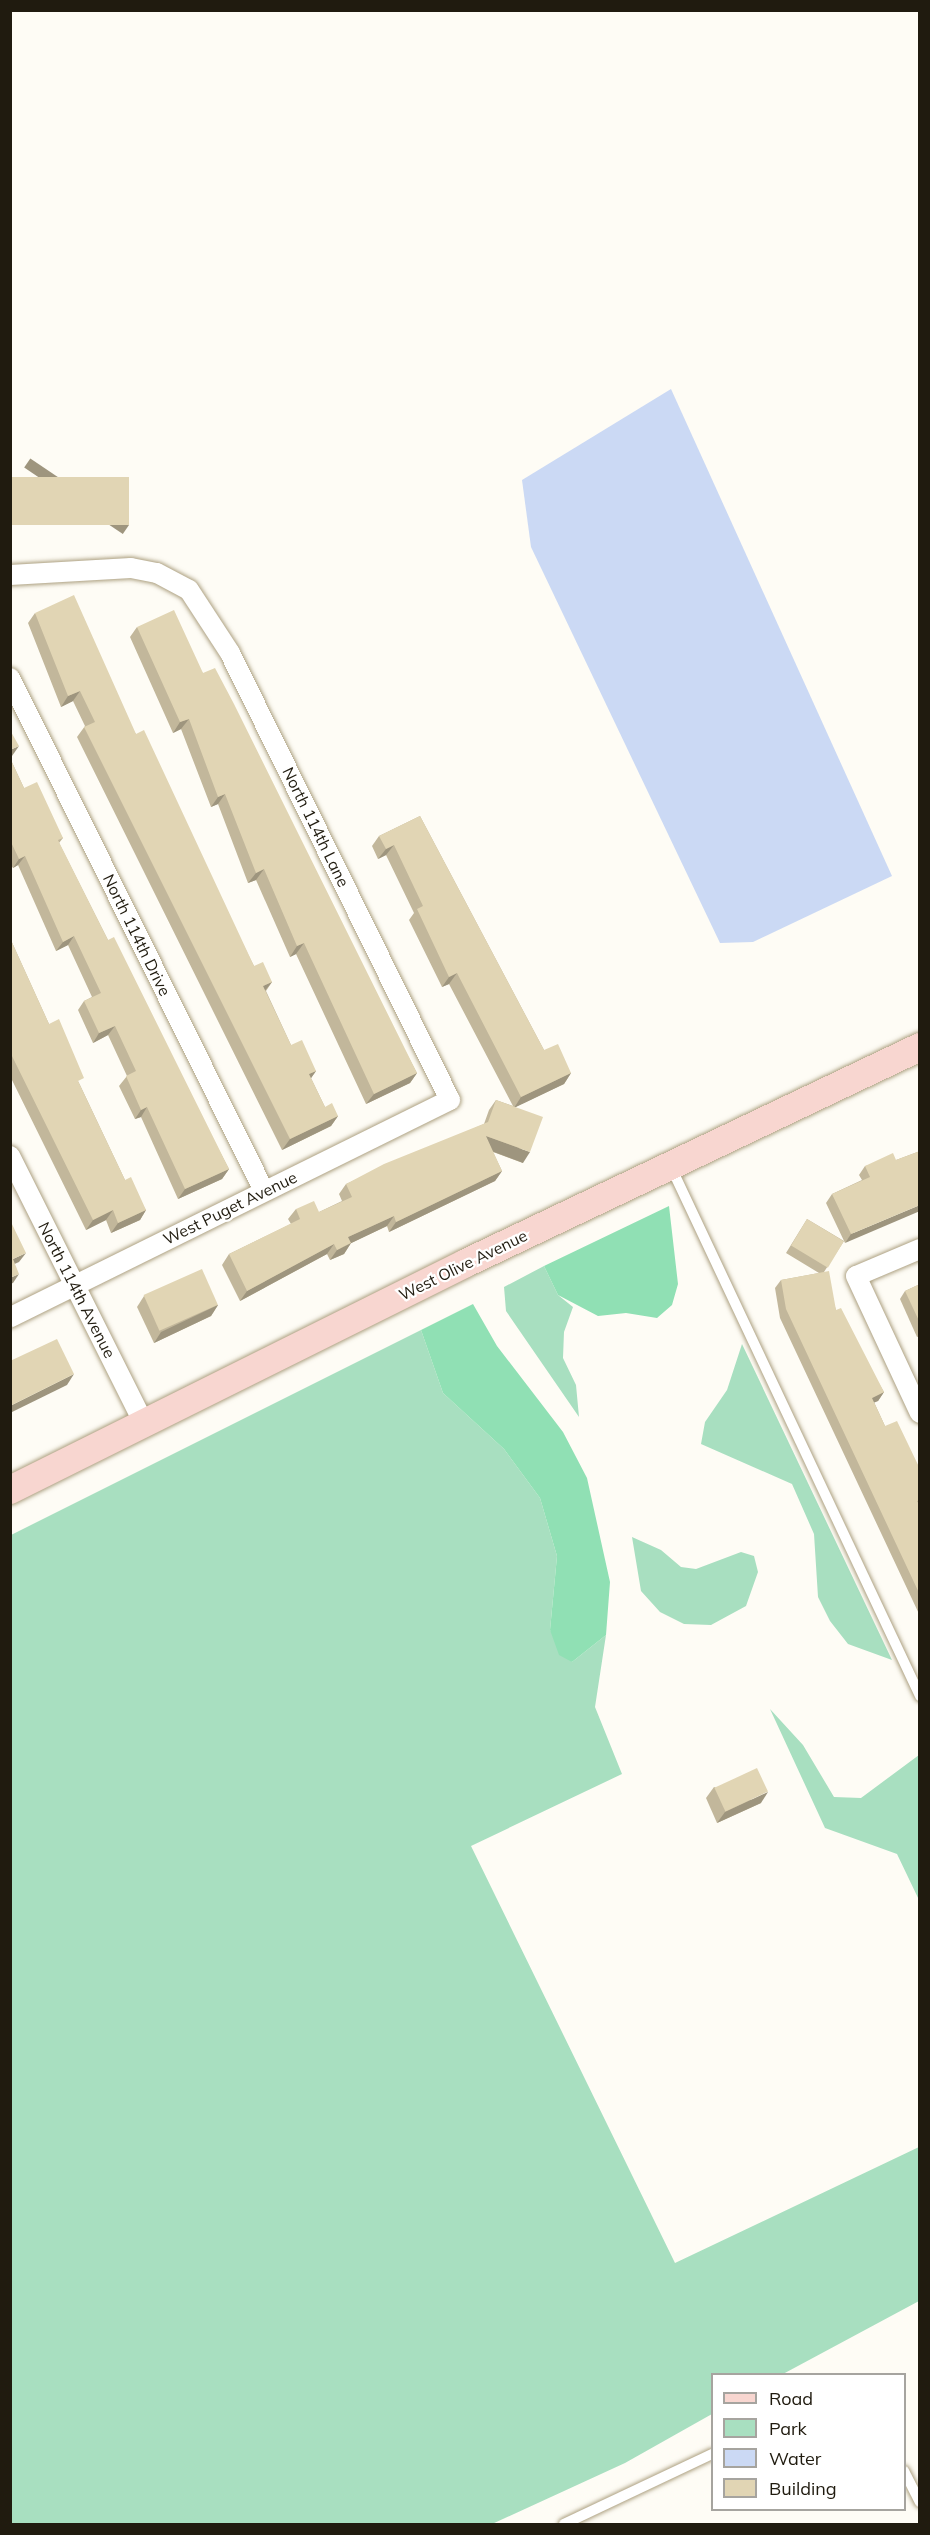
<!DOCTYPE html>
<style>
body{margin:0}
#map{position:relative;width:930px;height:2535px;overflow:hidden;background:#fefcf5;font-family:Mulish,sans-serif}
div>[style]{position:absolute}
[style*='--x']{left:calc(var(--x)*1px);top:calc(var(--y)*1px);width:calc(var(--w)*1px);rotate:calc(var(--a)*1deg)}
.green>*{inset:0;background:#a8dfc0}
.forest>*{inset:0;background:#90e0b4}
.water>*{inset:0;background:#cbd9f4}
.roads{filter:drop-shadow(0 0 2px #ada182) drop-shadow(0 0 2px #ada182)}
.service>*{height:10px;margin:-5px;padding:0 5px;transform-origin:5px;border-radius:5px;background:#fff}
.minor>*{height:20px;margin:-10px;padding:0 10px;transform-origin:10px;border-radius:10px;background:#fff}
.secondary>*{height:28px;margin:-14px;padding:0 14px;transform-origin:14px;border-radius:14px;background:#f8d6d0}
.wall>*{inset:0;background:#c2b79b}
.shaded-wall>*{inset:0;background:#9e957e;transform-origin:0 0}
.building>*{inset:0;background:#e1d5b4;transform-origin:0 0}
span{translate:-50% -50%;white-space:nowrap;text-align:center;line-height:1.15;-webkit-text-stroke:4.5px #fff;paint-order:stroke}
.street-label{font-size:16px;color:#201b0f}
.frame{position:absolute;inset:0;border:12px solid #201b0f;pointer-events:none}
.legend{position:absolute;left:711px;top:2373px;width:195px;height:138px;box-sizing:border-box;background:#fff;border:2px solid #a6a49f;margin:0;padding:8px 10px;list-style:none;font-size:18px;color:#201b0f}
.legend li{display:flex;align-items:center;gap:12px;height:30px}
.legend b{width:30px;border:2px solid #a6a49f}
</style>
<div id="map">
<div class="green">
<i style="clip-path:polygon(544px 1266px,558px 1295px,573px 1307px,564px 1332px,563px 1358px,576px 1385px,579px 1417px,506px 1311px,504px 1287px)"></i>
<i style="clip-path:polygon(421px 1330px,443px 1393px,504px 1449px,540px 1498px,557px 1556px,550px 1630px,572px 1662px,606px 1635px,595px 1707px,622px 1774px,471px 1846px,675px 2263px,919px 2147px,919px 2301px,783px 2374px,712px 2374px,712px 2414px,625px 2463px,492px 2524px,11px 2524px,11px 1535px)"></i>
<i style="clip-path:polygon(742px 1344px,892px 1660px,848px 1644px,830px 1621px,818px 1597px,814px 1534px,792px 1484px,701px 1444px,705px 1422px,727px 1390px)"></i>
<i style="clip-path:polygon(632px 1537px,661px 1550px,681px 1567px,696px 1569px,741px 1552px,754px 1556px,758px 1572px,746px 1606px,711px 1625px,684px 1624px,660px 1612px,641px 1591px)"></i>
<i style="clip-path:polygon(770px 1709px,803px 1745px,834px 1797px,861px 1798px,919px 1755px,919px 1900px,897px 1854px,825px 1828px)"></i>
</div>
<div class="forest">
<i style="clip-path:polygon(669px 1206px,678px 1284px,672px 1305px,657px 1318px,626px 1313px,598px 1316px,558px 1295px,544px 1266px)"></i>
<i style="clip-path:polygon(473px 1304px,497px 1346px,563px 1432px,587px 1478px,610px 1582px,606px 1635px,572px 1662px,559px 1655px,550px 1630px,557px 1556px,540px 1498px,504px 1449px,443px 1393px,421px 1330px)"></i>
</div>
<div class="water">
<i style="clip-path:polygon(671px 389px,892px 876px,753px 942px,720px 943px,531px 547px,522px 480px)"></i>
</div>
<div class="roads">
<div class="service">
<i style="--x:671;--y:1167;--w:585;--a:64.79"></i>
<i style="--x:904;--y:2471;--w:35;--a:63"></i>
<i style="--x:564;--y:2524;--w:164;--a:-25.3"></i>
</div>
<div class="minor">
<i style="--x:10;--y:575;--w:121;--a:-3.3"></i>
<i style="--x:131;--y:568;--w:26;--a:11"></i>
<i style="--x:157;--y:573;--w:36;--a:28"></i>
<i style="--x:189;--y:590;--w:75;--a:56.9"></i>
<i style="--x:230;--y:653;--w:498;--a:63.8"></i>
<i style="--x:450;--y:1100;--w:491;--a:153.7"></i>
<i style="--x:10;--y:678;--w:572;--a:63.66"></i>
<i style="--x:10;--y:1156;--w:300;--a:63.4"></i>
<i style="--x:920;--y:1249;--w:69;--a:157.1"></i>
<i style="--x:856;--y:1276;--w:151;--a:65"></i>
</div>
<div class="secondary">
<i style="--x:10;--y:1490;--w:509;--a:-26.46"></i>
<i style="--x:466;--y:1263;--w:503;--a:-25.44"></i>
</div>
</div>
<div class="wall">
<i style="clip-path:polygon(35px 613px,136px 734px,254px 966px,272px 982px,266px 991px,291px 1045px,316px 1071px,311px 1078px,325px 1107px,338px 1116px,331px 1126px,282px 1150px,77px 737px,85px 726px,73px 701px,61px 707px,28px 623px)"></i>
<i style="clip-path:polygon(137px 627px,203px 673px,417px 1073px,410px 1083px,366px 1104px,296px 954px,290px 957px,256px 880px,248px 883px,218px 804px,211px 807px,181px 729px,173px 733px,130px 637px)"></i>
<i style="clip-path:polygon(10px 758px,24px 788px,63px 838px,59px 843px,108px 940px,229px 1169px,222px 1179px,178px 1199px,141px 1117px,135px 1119px,119px 1086px,127px 1076px,108px 1035px,93px 1043px,78px 1010px,84px 1001px,92px 997px,68px 945px,56px 951px,18px 865px,13px 868px,10px 864px)"></i>
<i style="clip-path:polygon(420px 816px,544px 1050px,571px 1073px,564px 1084px,515px 1107px,523px 1163px,493px 1152px,502px 1171px,495px 1181px,389px 1232px,387px 1226px,351px 1243px,344px 1254px,330px 1260px,327px 1254px,240px 1301px,222px 1265px,229px 1254px,291px 1224px,288px 1219px,296px 1209px,319px 1212px,342px 1201px,339px 1194px,346px 1184px,484px 1124px,489px 1110px,496px 1100px,513px 1106px,449px 984px,442px 987px,409px 920px,414px 913px,386px 855px,378px 859px,372px 846px,379px 836px)"></i>
<i style="clip-path:polygon(10px 938px,49px 1024px,80px 1085px,125px 1180px,146px 1210px,140px 1220px,111px 1233px,106px 1220px,86px 1230px,10px 1076px)"></i>
<i style="clip-path:polygon(920px 1151px,845px 1243px,826px 1203px,832px 1194px,862px 1180px,859px 1175px,865px 1166px,896px 1160px)"></i>
<i style="clip-path:polygon(807px 1219px,844px 1241px,824px 1272px,836px 1310px,884px 1392px,878px 1401px,874px 1402px,885px 1426px,920px 1469px,920px 1616px,780px 1318px,775px 1288px,781px 1280px,819px 1273px,786px 1253px)"></i>
<i style="clip-path:polygon(920px 1284px,920px 1336px,917px 1337px,900px 1299px,905px 1291px)"></i>
<i style="clip-path:polygon(144px 1296px,218px 1305px,211px 1316px,154px 1343px,137px 1307px)"></i>
<i style="clip-path:polygon(714px 1787px,761px 1803px,717px 1823px,706px 1798px)"></i>
</div>
<div class="shaded-wall">
<i style="left:129px;top:525px;width:11px;height:119px;rotate:124deg"></i>
<i style="clip-path:polygon(80px 691px,73px 701px,61px 707px,68px 696px)"></i>
<i style="clip-path:polygon(189px 719px,181px 729px,173px 733px,180px 722px)"></i>
<i style="clip-path:polygon(19px 746px,12px 756px,10px 757px,10px 750px)"></i>
<i style="clip-path:polygon(225px 794px,218px 804px,211px 807px,218px 797px)"></i>
<i style="clip-path:polygon(394px 845px,386px 855px,378px 859px,386px 849px)"></i>
<i style="clip-path:polygon(25px 856px,18px 865px,13px 868px,19px 859px)"></i>
<i style="clip-path:polygon(264px 869px,256px 880px,248px 883px,256px 873px)"></i>
<i style="clip-path:polygon(74px 936px,68px 945px,56px 951px,63px 942px)"></i>
<i style="clip-path:polygon(304px 943px,296px 954px,290px 957px,297px 946px)"></i>
<i style="clip-path:polygon(457px 973px,449px 984px,442px 987px,449px 977px)"></i>
<i style="clip-path:polygon(272px 982px,264px 992px,263px 986px)"></i>
<i style="clip-path:polygon(115px 1026px,108px 1035px,93px 1043px,99px 1033px)"></i>
<i style="clip-path:polygon(316px 1071px,309px 1081px,309px 1074px)"></i>
<i style="clip-path:polygon(417px 1073px,410px 1083px,366px 1104px,374px 1094px)"></i>
<i style="clip-path:polygon(571px 1073px,564px 1084px,514px 1108px,521px 1097px)"></i>
<i style="clip-path:polygon(147px 1107px,141px 1117px,135px 1119px,141px 1110px)"></i>
<i style="clip-path:polygon(338px 1116px,331px 1126px,282px 1150px,290px 1139px)"></i>
<i style="clip-path:polygon(486px 1136px,530px 1152px,523px 1163px,478px 1146px)"></i>
<i style="clip-path:polygon(229px 1169px,222px 1179px,178px 1199px,185px 1189px)"></i>
<i style="clip-path:polygon(502px 1171px,495px 1181px,389px 1232px,396px 1222px)"></i>
<i style="clip-path:polygon(920px 1205px,920px 1211px,845px 1243px,851px 1234px)"></i>
<i style="clip-path:polygon(113px 1210px,106px 1220px,86px 1230px,93px 1220px)"></i>
<i style="clip-path:polygon(146px 1210px,140px 1220px,111px 1233px,118px 1223px)"></i>
<i style="clip-path:polygon(394px 1216px,387px 1226px,341px 1248px,348px 1237px)"></i>
<i style="clip-path:polygon(351px 1243px,344px 1254px,330px 1260px,337px 1250px)"></i>
<i style="clip-path:polygon(334px 1244px,327px 1254px,240px 1301px,247px 1291px)"></i>
<i style="clip-path:polygon(26px 1253px,19px 1262px,10px 1266px,13px 1259px)"></i>
<i style="clip-path:polygon(19px 1274px,13px 1283px,10px 1284px,10px 1278px)"></i>
<i style="clip-path:polygon(218px 1305px,211px 1316px,154px 1343px,161px 1332px)"></i>
<i style="clip-path:polygon(74px 1374px,67px 1385px,10px 1413px,10px 1406px)"></i>
<i style="clip-path:polygon(884px 1392px,878px 1401px,866px 1406px,872px 1398px)"></i>
<i style="clip-path:polygon(768px 1792px,761px 1803px,717px 1823px,725px 1812px)"></i>
</div>
<div class="building">
<i style="left:129px;top:477px;width:48px;height:119px;rotate:90deg"></i>
<i style="clip-path:polygon(74px 595px,136px 734px,144px 730px,254px 966px,263px 962px,272px 982px,263px 986px,291px 1045px,302px 1040px,316px 1071px,309px 1074px,325px 1107px,332px 1103px,338px 1116px,290px 1139px,84px 727px,95px 722px,80px 691px,68px 696px,35px 613px)"></i>
<i style="clip-path:polygon(174px 610px,203px 673px,215px 668px,234px 704px,417px 1073px,374px 1094px,304px 943px,297px 946px,264px 869px,256px 873px,225px 794px,218px 797px,189px 719px,180px 722px,137px 627px)"></i>
<i style="clip-path:polygon(10px 730px,19px 746px,10px 750px)"></i>
<i style="clip-path:polygon(10px 758px,24px 788px,37px 782px,63px 838px,58px 840px,108px 940px,114px 937px,229px 1169px,185px 1189px,147px 1107px,141px 1110px,126px 1076px,136px 1071px,115px 1026px,99px 1033px,84px 1001px,101px 993px,74px 936px,63px 942px,25px 856px,19px 859px,10px 840px)"></i>
<i style="clip-path:polygon(420px 816px,544px 1050px,558px 1044px,571px 1073px,521px 1097px,457px 973px,449px 977px,417px 909px,423px 906px,394px 845px,386px 849px,379px 836px)"></i>
<i style="clip-path:polygon(10px 938px,49px 1024px,59px 1019px,84px 1078px,78px 1081px,125px 1180px,131px 1177px,146px 1210px,118px 1223px,113px 1210px,93px 1220px,10px 1052px)"></i>
<i style="clip-path:polygon(496px 1100px,543px 1117px,530px 1152px,486px 1136px,502px 1171px,396px 1222px,394px 1216px,348px 1237px,351px 1243px,337px 1250px,334px 1244px,247px 1291px,229px 1254px,300px 1219px,296px 1209px,314px 1201px,319px 1212px,352px 1197px,346px 1184px,384px 1164px,488px 1122px)"></i>
<i style="clip-path:polygon(920px 1151px,920px 1205px,851px 1234px,832px 1194px,870px 1177px,865px 1166px,893px 1153px,896px 1160px)"></i>
<i style="left:807px;top:1219px;width:43px;height:31px;rotate:31deg"></i>
<i style="clip-path:polygon(10px 1220px,26px 1253px,13px 1259px,19px 1274px,10px 1278px)"></i>
<i style="left:202px;top:1269px;width:39px;height:64px;rotate:66deg"></i>
<i style="clip-path:polygon(829px 1271px,836px 1310px,841px 1308px,884px 1392px,872px 1398px,885px 1426px,897px 1421px,920px 1469px,920px 1500px,917px 1501px,920px 1506px,920px 1595px,786px 1309px,781px 1280px)"></i>
<i style="clip-path:polygon(920px 1284px,920px 1323px,905px 1291px)"></i>
<i style="clip-path:polygon(57px 1339px,74px 1374px,10px 1406px,10px 1361px)"></i>
<i style="left:757px;top:1768px;width:26px;height:47px;rotate:65deg"></i>
</div>
<div class="street-label">
<span style="left:316px;top:827px;rotate:64deg">North 114th Lane</span>
<span style="left:137px;top:935px;rotate:64deg">North 114th Drive</span>
<span style="left:230px;top:1208px;rotate:-26deg">West Puget Avenue</span>
<span style="left:463px;top:1265px;rotate:-26deg">West Olive Avenue</span>
<span style="left:77px;top:1290px;rotate:63deg">North 114th Avenue</span>
</div>
<div class="frame"></div>
<ul class="legend">
<li><b style="height:8px;background:#f8d6d0"></b>Road</li>
<li><b style="height:16px;background:#a8dfc0"></b>Park</li>
<li><b style="height:16px;background:#cbd9f4"></b>Water</li>
<li><b style="height:16px;background:#e1d5b4"></b>Building</li>
</ul>
</div>
